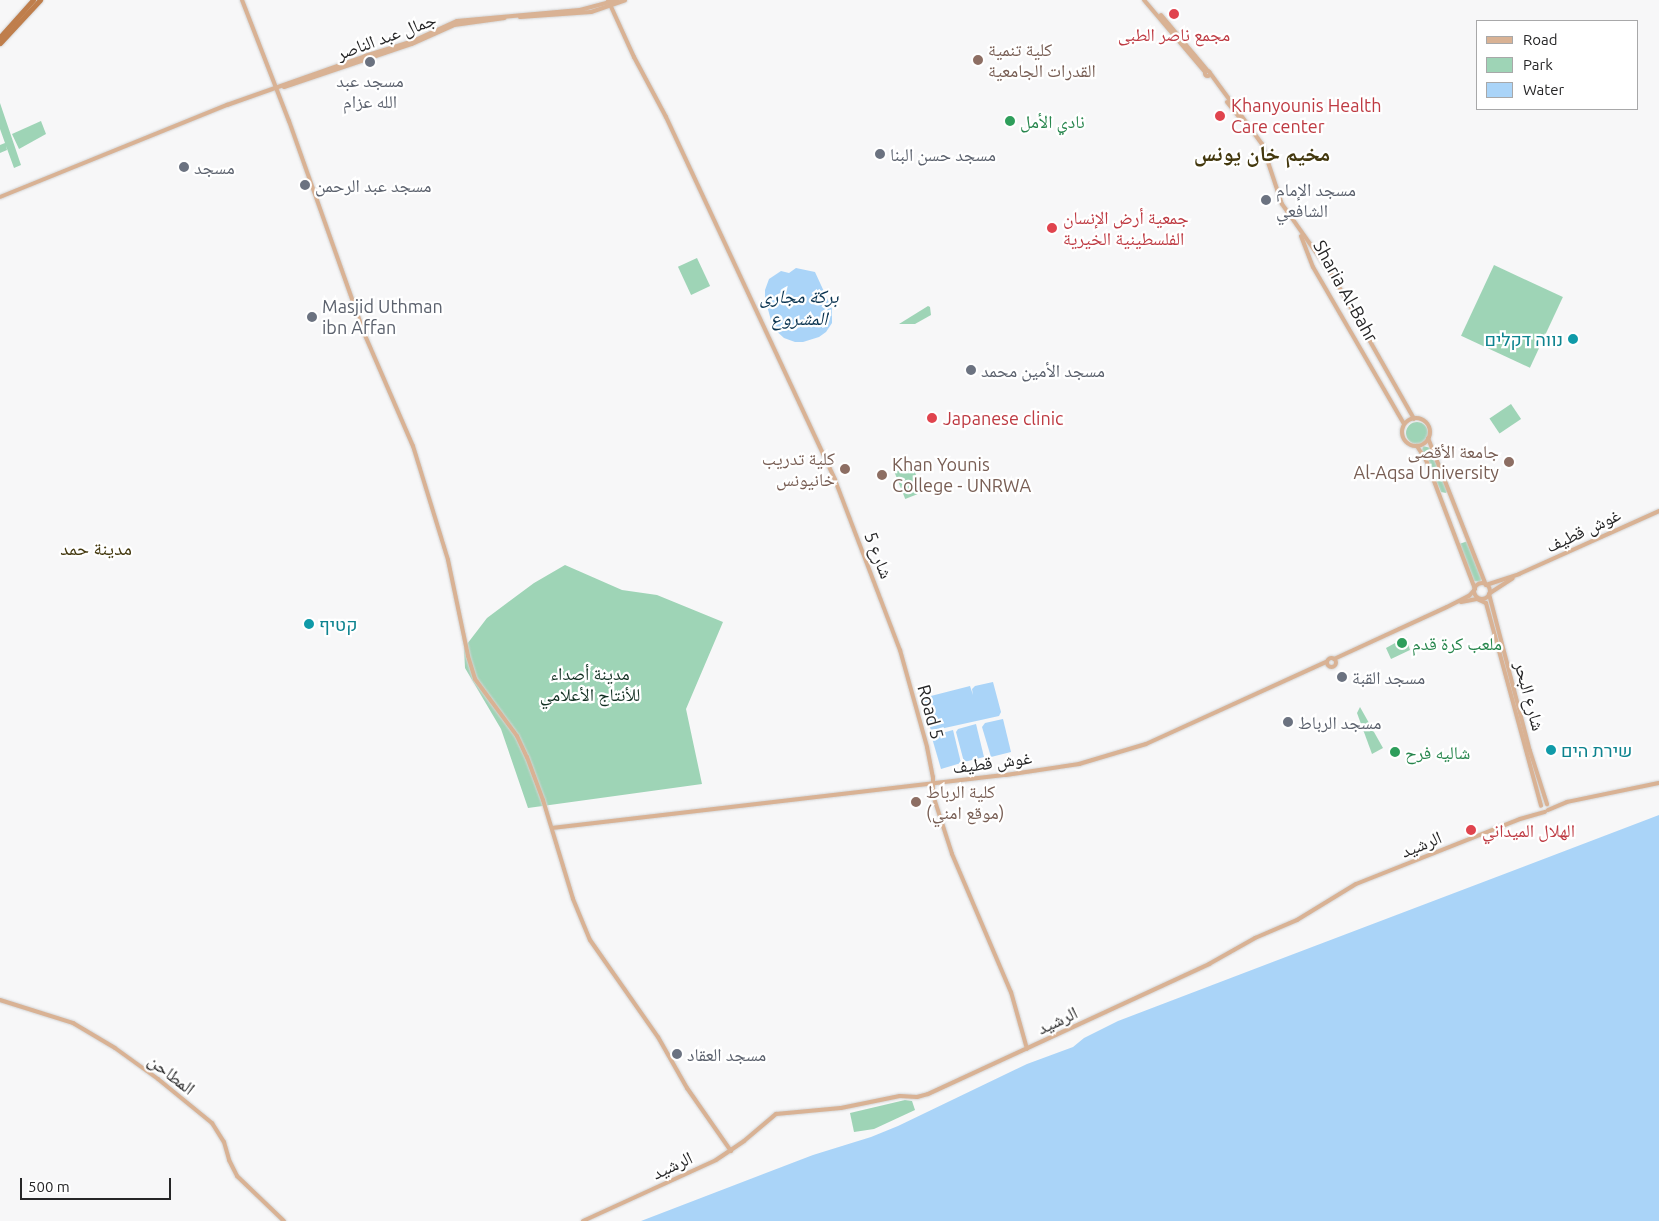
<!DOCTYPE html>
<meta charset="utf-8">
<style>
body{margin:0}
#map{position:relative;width:1659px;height:1221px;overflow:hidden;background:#f7f7f8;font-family:Ubuntu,"Noto Naskh Arabic",Heebo,sans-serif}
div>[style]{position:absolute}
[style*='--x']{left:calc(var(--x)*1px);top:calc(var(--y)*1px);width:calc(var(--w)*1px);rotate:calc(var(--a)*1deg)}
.green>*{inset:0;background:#9ed4b6;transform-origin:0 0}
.round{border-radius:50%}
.water>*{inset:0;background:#aad4f8}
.roads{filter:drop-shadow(0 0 1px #d4d4d4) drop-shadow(0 0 1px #d4d4d4)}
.major>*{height:4px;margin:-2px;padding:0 2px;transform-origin:2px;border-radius:2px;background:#d9b294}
.major>.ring{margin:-2px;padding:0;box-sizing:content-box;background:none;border:4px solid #d9b294;border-radius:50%}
.highway>*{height:5px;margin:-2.5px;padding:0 2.5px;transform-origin:2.5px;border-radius:2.5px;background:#bf7e4c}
.dots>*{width:14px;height:14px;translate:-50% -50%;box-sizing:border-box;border:2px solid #fff;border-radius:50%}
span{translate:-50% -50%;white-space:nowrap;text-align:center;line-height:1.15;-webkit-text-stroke:4.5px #fff;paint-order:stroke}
.health-label{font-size:18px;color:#be3a42}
.left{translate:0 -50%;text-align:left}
.street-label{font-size:18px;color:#262627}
.education-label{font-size:18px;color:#785e54}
.right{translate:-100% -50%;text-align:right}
.worship-label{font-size:18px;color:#5b616d}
.leisure-label{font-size:18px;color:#27864d}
.culture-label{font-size:18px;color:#0d838f}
.park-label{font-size:18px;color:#123022}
.water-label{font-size:19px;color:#0a3451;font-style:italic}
.neighbourhood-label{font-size:19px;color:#43380e}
.district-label{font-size:22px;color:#43380e;font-weight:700}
.legend{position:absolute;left:1476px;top:20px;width:162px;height:90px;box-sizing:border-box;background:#fff;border:1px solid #a8a8a9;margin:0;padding:6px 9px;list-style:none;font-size:15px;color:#262627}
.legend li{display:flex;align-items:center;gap:10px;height:25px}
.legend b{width:25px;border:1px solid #a8a8a9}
.scale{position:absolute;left:20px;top:1178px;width:151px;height:22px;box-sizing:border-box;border:2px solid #262627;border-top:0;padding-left:6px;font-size:15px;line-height:18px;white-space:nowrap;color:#262627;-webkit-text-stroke:4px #fff;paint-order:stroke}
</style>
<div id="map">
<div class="green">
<i style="clip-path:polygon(0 103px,21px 165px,14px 168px,6px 146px,7px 150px,0 153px,0 145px,5px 143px,0 129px)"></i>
<i style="clip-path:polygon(41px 121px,46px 134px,19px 149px,12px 134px)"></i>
<i style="left:697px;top:258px;width:31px;height:21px;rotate:65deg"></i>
<i style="left:1494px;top:265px;width:76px;height:78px;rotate:25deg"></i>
<i style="clip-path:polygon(928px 306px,930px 307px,931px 315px,915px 324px,899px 324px)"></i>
<i style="left:1511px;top:404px;width:18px;height:26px;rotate:56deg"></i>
<i class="round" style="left:1406px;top:422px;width:22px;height:22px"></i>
<i style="clip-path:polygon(1423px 446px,1431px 448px,1448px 490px,1446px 493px,1441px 492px,1422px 450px)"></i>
<i style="left:912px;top:465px;width:29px;height:19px;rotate:68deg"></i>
<i style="clip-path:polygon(1468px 541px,1482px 578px,1480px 582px,1474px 581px,1459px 544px)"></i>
<i style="clip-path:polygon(565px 565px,622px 590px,657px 595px,723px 622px,686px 709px,702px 784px,528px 808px,501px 729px,465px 668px,464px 648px,487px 618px,534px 583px)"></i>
<i style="clip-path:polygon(1406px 637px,1410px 650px,1391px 659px,1386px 648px)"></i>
<i style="clip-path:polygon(1360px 707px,1383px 748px,1372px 754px,1357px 713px)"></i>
<i style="clip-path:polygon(905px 1100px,912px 1101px,915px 1110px,874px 1129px,854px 1132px,850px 1113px)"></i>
</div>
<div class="water">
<i style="clip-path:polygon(796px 268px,815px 272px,832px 309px,832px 323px,826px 332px,819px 337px,803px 342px,795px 342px,784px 338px,773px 328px,765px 298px,765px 290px,769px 279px,781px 271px,789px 273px)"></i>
<i style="clip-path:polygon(993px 682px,1001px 712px,999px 716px,931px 731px,923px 698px,970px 686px,973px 695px,972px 689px,975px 686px)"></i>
<i style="clip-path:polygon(1003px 719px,1011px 752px,991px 757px,982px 727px,985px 723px)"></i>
<i style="clip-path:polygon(976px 724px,984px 757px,964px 762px,956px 732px,958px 729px)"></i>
<i style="clip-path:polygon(953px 730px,961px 763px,941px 769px,932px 738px,935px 735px)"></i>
<i style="clip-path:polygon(1659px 815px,1659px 1221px,641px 1221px,813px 1155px,871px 1137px,898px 1126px,1027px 1064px,1073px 1047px,1084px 1038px,1118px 1021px)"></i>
</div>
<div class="roads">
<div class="major">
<i style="--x:242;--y:0;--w:130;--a:68.8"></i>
<i style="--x:289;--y:121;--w:225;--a:70.5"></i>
<i style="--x:364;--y:333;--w:123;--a:66.6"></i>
<i style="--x:413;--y:446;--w:119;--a:72.9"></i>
<i style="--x:448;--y:560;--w:98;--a:78.2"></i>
<i style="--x:468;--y:656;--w:24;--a:73"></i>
<i style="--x:475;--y:679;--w:71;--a:53.6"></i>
<i style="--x:517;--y:736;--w:23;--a:65"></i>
<i style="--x:527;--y:757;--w:46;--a:69.6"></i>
<i style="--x:543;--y:800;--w:103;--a:73.1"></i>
<i style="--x:573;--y:899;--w:44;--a:67.5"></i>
<i style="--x:590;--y:940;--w:118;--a:55"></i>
<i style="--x:658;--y:1037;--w:59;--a:60.4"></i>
<i style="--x:687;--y:1088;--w:77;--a:55.1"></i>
<i style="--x:608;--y:0;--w:63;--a:65.5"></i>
<i style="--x:634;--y:57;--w:68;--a:61.9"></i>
<i style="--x:666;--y:117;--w:400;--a:65"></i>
<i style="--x:835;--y:480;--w:182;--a:69.1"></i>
<i style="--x:900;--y:650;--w:101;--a:74.4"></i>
<i style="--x:927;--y:747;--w:31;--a:79"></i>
<i style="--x:933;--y:777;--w:18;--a:90"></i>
<i style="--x:933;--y:795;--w:62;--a:72.1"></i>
<i style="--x:952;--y:854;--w:150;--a:66.9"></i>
<i style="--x:1011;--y:992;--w:59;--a:74.3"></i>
<i style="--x:1144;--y:0;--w:94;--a:49.7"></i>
<i style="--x:1161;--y:15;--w:73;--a:50"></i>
<i style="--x:520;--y:17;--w:71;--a:-4"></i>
<i style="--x:591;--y:12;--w:36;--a:-19"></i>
<i class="ring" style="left:1204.5px;top:70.5px;width:1px;height:1px"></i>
<i style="--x:1210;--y:73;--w:88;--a:53.8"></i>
<i style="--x:1262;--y:144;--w:63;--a:71.6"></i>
<i style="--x:1282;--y:204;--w:90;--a:54.9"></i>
<i style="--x:1334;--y:278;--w:162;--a:60.4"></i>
<i style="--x:284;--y:87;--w:135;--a:-18.6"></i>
<i style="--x:412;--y:44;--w:46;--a:-24.3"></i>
<i style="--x:454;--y:25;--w:51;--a:-7.8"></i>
<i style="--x:1227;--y:102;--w:28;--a:51"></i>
<i style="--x:0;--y:197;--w:245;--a:-22.1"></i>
<i style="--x:227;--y:105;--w:146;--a:-19.5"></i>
<i style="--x:365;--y:56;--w:50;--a:-17.4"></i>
<i style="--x:413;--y:41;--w:48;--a:-24.4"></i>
<i style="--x:457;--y:21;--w:123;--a:-5.1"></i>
<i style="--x:580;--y:10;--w:39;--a:-15"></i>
<i style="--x:1301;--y:236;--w:33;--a:69"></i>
<i style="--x:1313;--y:267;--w:181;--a:59.9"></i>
<i class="ring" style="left:1402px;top:418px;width:24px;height:24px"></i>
<i style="--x:1428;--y:438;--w:158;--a:68.5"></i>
<i style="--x:1486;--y:585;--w:35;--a:-18"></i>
<i style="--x:1519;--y:574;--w:154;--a:-24.2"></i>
<i class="ring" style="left:1474px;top:583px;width:12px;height:12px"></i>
<i style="--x:1490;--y:593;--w:27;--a:-33"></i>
<i style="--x:1489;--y:594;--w:162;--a:75.4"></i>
<i style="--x:1530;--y:751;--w:56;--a:72.2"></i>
<i style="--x:1461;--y:602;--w:16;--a:-11"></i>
<i style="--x:1477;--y:599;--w:10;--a:24"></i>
<i style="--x:1486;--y:603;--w:210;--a:74.8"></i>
<i class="ring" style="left:1326.5px;top:657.5px;width:5px;height:5px"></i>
<i style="--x:1334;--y:659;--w:124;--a:-24.7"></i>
<i style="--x:1447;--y:607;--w:25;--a:-27"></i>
<i style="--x:1469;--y:596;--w:9;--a:-49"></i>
<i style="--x:1475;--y:589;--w:138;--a:-110.8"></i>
<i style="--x:1426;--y:460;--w:17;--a:-123"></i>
<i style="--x:1548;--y:810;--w:21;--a:-23"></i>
<i style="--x:1567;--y:802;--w:94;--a:-11.7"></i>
<i style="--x:552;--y:828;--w:457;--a:-6.7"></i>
<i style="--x:1006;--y:775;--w:74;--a:-8.6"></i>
<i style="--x:1079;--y:764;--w:70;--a:-16.6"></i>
<i style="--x:1146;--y:744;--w:198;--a:-24.5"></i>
<i style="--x:0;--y:1000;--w:77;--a:17.5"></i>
<i style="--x:73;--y:1023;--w:49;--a:30.8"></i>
<i style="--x:115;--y:1048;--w:53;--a:35.8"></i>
<i style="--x:158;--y:1079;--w:70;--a:39.2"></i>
<i style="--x:212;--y:1123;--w:22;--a:58"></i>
<i style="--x:224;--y:1142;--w:19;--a:74"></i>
<i style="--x:229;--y:1160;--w:18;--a:63"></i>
<i style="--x:237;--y:1176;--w:65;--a:43.8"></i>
<i style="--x:583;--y:1221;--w:146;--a:-24.6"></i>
<i style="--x:716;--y:1160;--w:34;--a:-34"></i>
<i style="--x:744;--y:1141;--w:42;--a:-40.2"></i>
<i style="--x:776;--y:1114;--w:65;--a:-5.3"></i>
<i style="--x:841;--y:1108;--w:60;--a:-11.5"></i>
<i style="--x:900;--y:1096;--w:17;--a:3"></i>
<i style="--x:917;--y:1097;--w:11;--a:-15"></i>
<i style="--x:928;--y:1094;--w:310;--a:-24.8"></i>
<i style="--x:1209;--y:964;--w:53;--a:-29.5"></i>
<i style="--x:1255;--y:938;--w:46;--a:-23.2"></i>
<i style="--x:1297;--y:920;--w:69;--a:-31.4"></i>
<i style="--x:1356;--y:884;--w:176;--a:-21.6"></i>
<i style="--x:1520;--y:819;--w:26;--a:-16"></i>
</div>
<div class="highway">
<i style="--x:0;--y:37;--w:50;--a:-48.3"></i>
<i style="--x:0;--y:43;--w:59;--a:-47.1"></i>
</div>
</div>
<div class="dots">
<i style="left:1174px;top:14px;background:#e0444e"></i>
<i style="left:978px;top:60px;background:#8d6e63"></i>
<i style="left:370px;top:62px;background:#6b7280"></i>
<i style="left:1220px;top:116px;background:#e0444e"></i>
<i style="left:1010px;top:121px;background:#2e9e5b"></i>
<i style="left:880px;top:154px;background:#6b7280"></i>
<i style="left:184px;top:167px;background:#6b7280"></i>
<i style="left:305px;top:185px;background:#6b7280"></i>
<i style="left:1266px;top:200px;background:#6b7280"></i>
<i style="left:1052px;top:228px;background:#e0444e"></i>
<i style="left:312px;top:317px;background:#6b7280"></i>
<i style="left:1573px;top:339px;background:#0f9aa8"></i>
<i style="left:971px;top:370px;background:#6b7280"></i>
<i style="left:932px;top:418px;background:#e0444e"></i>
<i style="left:1509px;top:462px;background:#8d6e63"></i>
<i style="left:845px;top:469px;background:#8d6e63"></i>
<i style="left:882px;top:475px;background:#8d6e63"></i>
<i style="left:309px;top:624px;background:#0f9aa8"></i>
<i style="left:1402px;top:643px;background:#2e9e5b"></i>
<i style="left:1342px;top:677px;background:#6b7280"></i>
<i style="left:1288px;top:722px;background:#6b7280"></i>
<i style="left:1551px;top:750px;background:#0f9aa8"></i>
<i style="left:1395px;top:752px;background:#2e9e5b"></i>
<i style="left:916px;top:802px;background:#8d6e63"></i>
<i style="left:1471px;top:830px;background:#e0444e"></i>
<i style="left:677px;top:1054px;background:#6b7280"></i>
</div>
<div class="health-label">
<span style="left:1174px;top:34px">مجمع ناصر الطبى</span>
<span class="left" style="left:1231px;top:116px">Khanyounis Health<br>Care center</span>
<span class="left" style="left:1063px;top:228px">جمعية أرض الإنسان<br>الفلسطينية الخيرية</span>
<span class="left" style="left:943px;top:418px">Japanese clinic</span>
<span class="left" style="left:1482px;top:830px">الهلال الميداني</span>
</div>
<div class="street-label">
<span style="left:386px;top:36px;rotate:-20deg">جمال عبد الناصر</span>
<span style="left:1346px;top:291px;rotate:61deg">Sharia Al-Bahr</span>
<span style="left:1583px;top:530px;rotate:-25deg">غوش قطيف</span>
<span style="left:879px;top:555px;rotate:69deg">شارع 5</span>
<span style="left:1530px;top:696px;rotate:75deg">شارع البحر</span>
<span style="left:931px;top:712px;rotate:75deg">Road 5</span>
<span style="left:992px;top:762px;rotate:-7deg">غوش قطيف</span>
<span style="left:1421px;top:844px;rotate:-22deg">الرشيد</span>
<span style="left:1057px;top:1020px;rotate:-25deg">الرشيد</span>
<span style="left:172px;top:1074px;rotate:38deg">المطاحن</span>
<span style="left:672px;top:1165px;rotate:-25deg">الرشيد</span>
</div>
<div class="education-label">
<span class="left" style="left:988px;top:60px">كلية تنمية<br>القدرات الجامعية</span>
<span class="right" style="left:1499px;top:462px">جامعة الأقصى<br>Al-Aqsa University</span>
<span class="right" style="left:835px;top:469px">كلية تدريب<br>خانيونس</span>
<span class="left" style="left:892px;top:475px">Khan Younis<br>College - UNRWA</span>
<span class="left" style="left:926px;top:802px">كلية الرباط<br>(موقع امني)</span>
</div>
<div class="worship-label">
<span style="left:370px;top:91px">مسجد عبد<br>الله عزام</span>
<span class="left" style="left:890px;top:154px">مسجد حسن البنا</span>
<span class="left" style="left:194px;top:167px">مسجد</span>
<span class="left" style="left:315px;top:185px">مسجد عبد الرحمن</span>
<span class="left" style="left:1276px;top:200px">مسجد الإمام<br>الشافعي</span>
<span class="left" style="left:322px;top:317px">Masjid Uthman<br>ibn Affan</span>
<span class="left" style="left:981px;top:370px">مسجد الأمين محمد</span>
<span class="left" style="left:1352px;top:677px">مسجد القبة</span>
<span class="left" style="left:1298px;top:722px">مسجد الرباط</span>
<span class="left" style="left:687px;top:1054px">مسجد العقاد</span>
</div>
<div class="leisure-label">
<span class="left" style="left:1020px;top:121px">نادي الأمل</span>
<span class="left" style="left:1412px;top:643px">ملعب كرة قدم</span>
<span class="left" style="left:1405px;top:752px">شاليه فرح</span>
</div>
<div class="culture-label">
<span class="right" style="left:1563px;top:339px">נווה דקלים</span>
<span class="left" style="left:319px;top:624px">קטיף</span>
<span class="left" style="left:1561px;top:750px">שירת הים</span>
</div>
<div class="park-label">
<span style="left:590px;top:684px">مدينة أصداء<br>للأنتاج الأعلامي</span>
</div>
<div class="water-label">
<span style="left:799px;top:308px">بركة مجارى<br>المشروع</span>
</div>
<div class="neighbourhood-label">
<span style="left:96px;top:549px">مدينة حمد</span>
</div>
<div class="district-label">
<span style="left:1262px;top:153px">مخيم خان يونس</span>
</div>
<ul class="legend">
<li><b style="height:6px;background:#d9b294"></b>Road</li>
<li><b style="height:14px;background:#9ed4b6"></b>Park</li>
<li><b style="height:14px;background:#aad4f8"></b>Water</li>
</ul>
<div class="scale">500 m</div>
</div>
